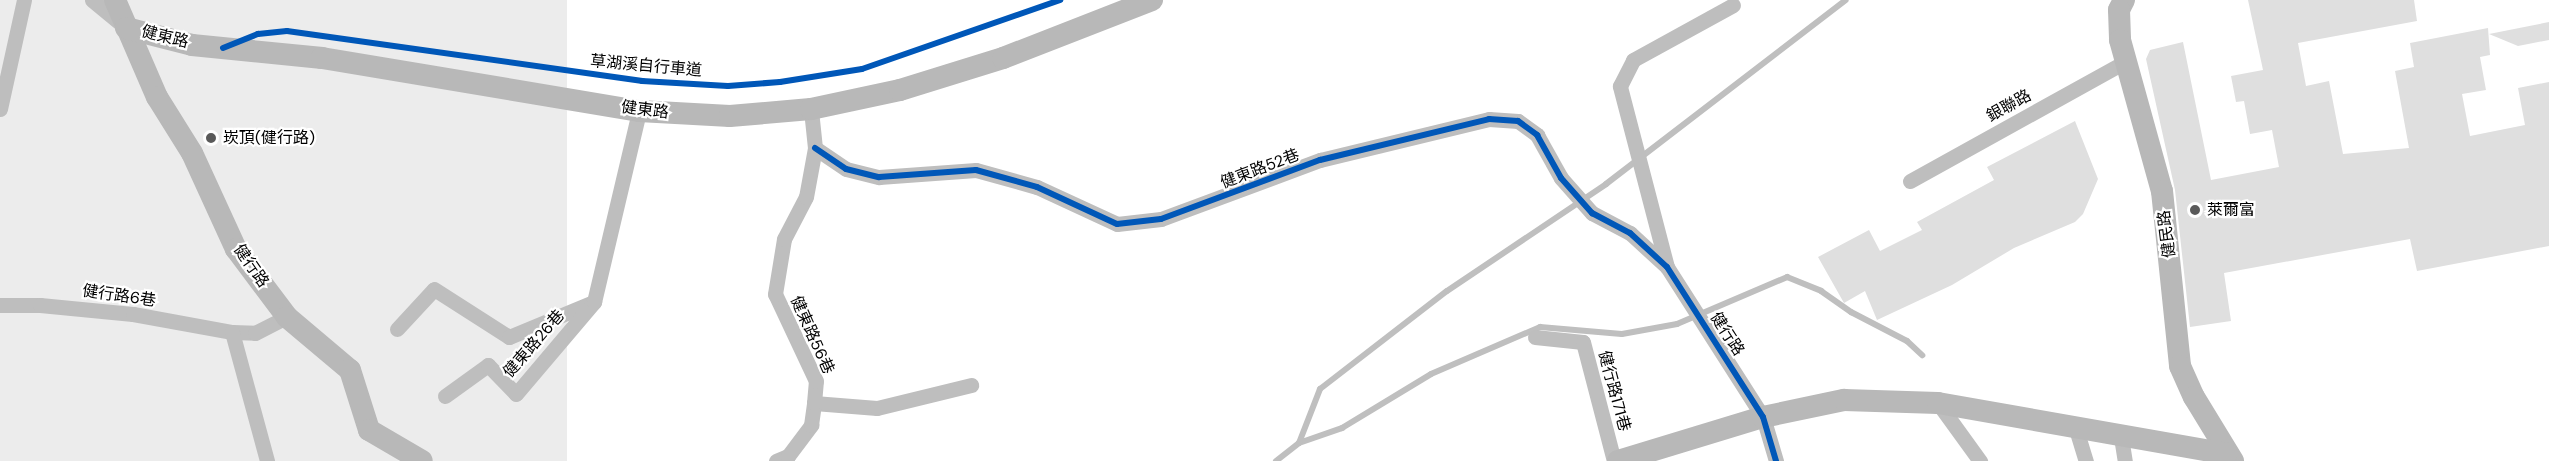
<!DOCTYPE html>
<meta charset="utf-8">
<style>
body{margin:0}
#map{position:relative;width:2549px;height:461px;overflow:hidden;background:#fff;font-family:"DM Sans","Noto Sans TC",sans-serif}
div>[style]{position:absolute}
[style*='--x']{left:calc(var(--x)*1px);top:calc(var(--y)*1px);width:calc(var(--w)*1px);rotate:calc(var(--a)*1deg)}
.green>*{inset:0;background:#ececec;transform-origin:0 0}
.stream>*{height:6px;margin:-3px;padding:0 3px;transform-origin:3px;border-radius:3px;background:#bfbfbf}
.building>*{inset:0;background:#dfdfdf}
.street>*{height:15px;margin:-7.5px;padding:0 7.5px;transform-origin:7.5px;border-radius:7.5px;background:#bebebe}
.secondary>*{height:22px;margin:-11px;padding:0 11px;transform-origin:11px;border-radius:11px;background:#b8b8b8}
.cycleway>*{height:6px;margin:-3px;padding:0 3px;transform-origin:3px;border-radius:3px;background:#0057b8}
.dots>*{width:16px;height:16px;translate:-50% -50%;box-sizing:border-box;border:3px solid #fff;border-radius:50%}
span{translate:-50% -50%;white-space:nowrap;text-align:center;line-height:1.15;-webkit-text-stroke:4.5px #fff;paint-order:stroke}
.street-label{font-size:16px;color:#000}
.poi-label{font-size:16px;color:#000}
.left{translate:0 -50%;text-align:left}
</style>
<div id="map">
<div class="green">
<i style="left:0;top:0;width:567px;height:461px"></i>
</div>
<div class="stream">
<i style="--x:1299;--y:443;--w:46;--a:-19.2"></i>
<i style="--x:1342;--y:428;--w:104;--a:-31.2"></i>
<i style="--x:1431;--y:374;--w:119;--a:-23.3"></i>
<i style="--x:1540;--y:327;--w:82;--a:4.9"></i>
<i style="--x:1622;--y:334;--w:56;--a:-10.3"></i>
<i style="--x:1677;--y:324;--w:120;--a:-23.1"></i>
<i style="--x:1787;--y:277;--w:37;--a:22"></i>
<i style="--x:1821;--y:291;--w:37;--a:35"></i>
<i style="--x:1851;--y:312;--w:63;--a:27.4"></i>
<i style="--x:1907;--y:341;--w:21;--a:43"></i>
<i style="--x:1276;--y:461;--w:29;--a:-38"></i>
<i style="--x:1299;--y:443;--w:58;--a:-68.7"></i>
<i style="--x:1320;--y:389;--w:160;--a:-37.7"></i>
<i style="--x:1447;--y:291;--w:192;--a:-33.9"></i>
<i style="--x:1606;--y:184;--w:302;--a:-37.5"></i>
</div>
<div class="building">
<i style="clip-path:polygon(2248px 0,2414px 0,2417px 21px,2298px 43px,2306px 86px,2329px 81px,2343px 154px,2409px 148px,2395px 71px,2414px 67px,2410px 43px,2488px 28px,2490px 55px,2480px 57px,2486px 90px,2462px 94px,2470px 136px,2525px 125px,2518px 88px,2549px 82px,2549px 246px,2417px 271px,2410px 239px,2224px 273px,2231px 321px,2190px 327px,2175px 190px,2146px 59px,2150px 50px,2183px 42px,2211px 180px,2279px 167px,2272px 130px,2250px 134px,2244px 101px,2236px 102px,2231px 76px,2263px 70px)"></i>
<i style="clip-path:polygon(2549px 22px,2549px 40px,2518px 46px,2489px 34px)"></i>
<i style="clip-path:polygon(2075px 121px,2098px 179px,2083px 214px,2075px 222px,2014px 248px,1952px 285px,1877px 320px,1865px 291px,1844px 303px,1818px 257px,1869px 230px,1880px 251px,1922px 230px,1917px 222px,1994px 180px,1987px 167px)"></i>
</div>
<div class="street">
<i style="--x:92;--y:0;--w:44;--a:39.5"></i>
<i style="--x:0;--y:109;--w:112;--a:-77.6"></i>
<i style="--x:815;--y:148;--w:37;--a:34"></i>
<i style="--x:846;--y:169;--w:34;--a:14"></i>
<i style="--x:879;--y:177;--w:97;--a:-4.1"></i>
<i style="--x:976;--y:170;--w:63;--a:15.6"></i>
<i style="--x:1037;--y:187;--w:88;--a:24.8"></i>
<i style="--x:1117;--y:224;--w:44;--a:-6.5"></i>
<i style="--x:1161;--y:219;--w:170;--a:-20.4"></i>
<i style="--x:1320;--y:160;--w:174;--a:-13.6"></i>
<i style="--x:1489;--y:119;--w:29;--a:4"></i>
<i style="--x:1518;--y:121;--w:24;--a:36"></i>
<i style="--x:1537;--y:135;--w:49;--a:60.8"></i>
<i style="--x:1561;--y:178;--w:47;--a:48.5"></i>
<i style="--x:1592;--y:213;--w:43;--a:27.8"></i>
<i style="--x:1630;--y:233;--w:50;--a:42.6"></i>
<i style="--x:1667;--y:267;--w:178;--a:57.4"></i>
<i style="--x:1763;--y:417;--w:46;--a:73.5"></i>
<i style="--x:1910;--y:181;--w:246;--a:-29"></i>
<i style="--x:1667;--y:267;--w:187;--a:-104.6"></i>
<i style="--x:1620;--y:86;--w:29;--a:-63"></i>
<i style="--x:1633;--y:60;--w:114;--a:-28.8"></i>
<i style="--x:0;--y:305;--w:40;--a:0"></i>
<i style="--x:40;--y:305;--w:93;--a:5.5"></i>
<i style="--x:133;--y:314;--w:101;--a:10.3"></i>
<i style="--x:232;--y:332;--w:23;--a:2"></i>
<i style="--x:255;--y:333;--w:36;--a:-27"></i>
<i style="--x:397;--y:329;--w:54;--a:-47.2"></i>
<i style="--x:434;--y:289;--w:89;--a:32.6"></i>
<i style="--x:509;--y:337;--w:89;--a:-22.5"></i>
<i style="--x:232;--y:332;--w:134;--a:74.8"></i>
<i style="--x:1535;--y:337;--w:48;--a:5.9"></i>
<i style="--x:1583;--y:342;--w:123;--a:75.4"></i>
<i style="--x:445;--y:396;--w:53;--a:-35.8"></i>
<i style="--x:488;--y:365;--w:40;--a:46"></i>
<i style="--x:516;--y:394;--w:121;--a:-49.7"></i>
<i style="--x:594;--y:302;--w:196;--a:-76.7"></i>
<i style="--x:814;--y:403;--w:63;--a:4.5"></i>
<i style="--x:877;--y:408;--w:97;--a:-13.7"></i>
<i style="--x:1938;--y:403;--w:72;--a:54.1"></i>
<i style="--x:2076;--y:429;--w:34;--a:73"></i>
<i style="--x:2121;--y:437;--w:24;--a:81"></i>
<i style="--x:776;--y:461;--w:13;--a:-23"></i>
<i style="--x:788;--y:456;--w:39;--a:-53"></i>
<i style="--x:811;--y:425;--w:22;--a:-82"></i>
<i style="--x:814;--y:403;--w:22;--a:-85"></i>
<i style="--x:816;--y:381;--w:96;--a:-115.2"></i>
<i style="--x:775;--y:294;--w:56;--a:-80.7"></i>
<i style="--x:784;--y:239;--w:47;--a:-62.4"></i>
<i style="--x:806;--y:197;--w:50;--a:-79.6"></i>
<i style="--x:815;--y:148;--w:39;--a:-96"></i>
</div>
<div class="secondary">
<i style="--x:115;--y:0;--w:106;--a:66.6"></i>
<i style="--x:157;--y:97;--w:66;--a:58"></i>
<i style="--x:192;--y:153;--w:106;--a:65.4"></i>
<i style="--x:236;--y:249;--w:85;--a:53.1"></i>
<i style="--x:287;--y:317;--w:82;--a:40.1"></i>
<i style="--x:350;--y:370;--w:63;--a:72.4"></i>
<i style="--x:369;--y:430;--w:61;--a:30.3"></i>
<i style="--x:2124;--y:0;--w:11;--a:117"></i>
<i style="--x:2119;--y:10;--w:30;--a:88"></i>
<i style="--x:2120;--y:40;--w:157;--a:74.5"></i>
<i style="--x:2162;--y:191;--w:176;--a:84.1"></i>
<i style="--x:2180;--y:366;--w:34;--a:66"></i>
<i style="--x:2194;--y:397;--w:75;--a:58.6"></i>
<i style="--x:126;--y:28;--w:68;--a:14.4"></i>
<i style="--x:192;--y:45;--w:131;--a:5.7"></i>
<i style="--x:322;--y:58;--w:321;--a:9.5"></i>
<i style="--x:639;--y:111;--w:91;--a:3.1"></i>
<i style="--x:730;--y:116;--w:81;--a:-4.9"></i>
<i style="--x:811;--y:109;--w:91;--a:-12.1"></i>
<i style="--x:900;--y:90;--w:108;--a:-17.3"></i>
<i style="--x:1003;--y:58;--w:160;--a:-21.3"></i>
<i style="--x:1618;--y:461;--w:152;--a:-16.9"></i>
<i style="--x:1763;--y:417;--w:83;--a:-11.9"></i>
<i style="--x:1844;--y:400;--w:94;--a:1.8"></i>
<i style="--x:1938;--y:403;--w:293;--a:10"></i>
</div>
<div class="cycleway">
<i style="--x:223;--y:48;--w:38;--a:-22"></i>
<i style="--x:258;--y:34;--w:29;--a:-6"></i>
<i style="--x:287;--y:31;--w:359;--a:8"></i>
<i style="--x:642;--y:81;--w:86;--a:3.3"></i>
<i style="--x:728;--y:86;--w:52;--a:-4.4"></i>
<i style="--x:780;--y:82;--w:83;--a:-9"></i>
<i style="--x:862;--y:69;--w:210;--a:-19.2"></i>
<i style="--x:815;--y:148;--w:37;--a:34"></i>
<i style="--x:846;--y:169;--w:34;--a:14"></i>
<i style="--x:879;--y:177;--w:97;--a:-4.1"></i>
<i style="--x:976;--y:170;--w:63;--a:15.6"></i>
<i style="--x:1037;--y:187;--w:88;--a:24.8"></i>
<i style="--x:1117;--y:224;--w:44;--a:-6.5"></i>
<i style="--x:1161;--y:219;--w:170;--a:-20.4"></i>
<i style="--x:1320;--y:160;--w:174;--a:-13.6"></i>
<i style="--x:1489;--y:119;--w:29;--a:4"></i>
<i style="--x:1518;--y:121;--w:24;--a:36"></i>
<i style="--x:1537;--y:135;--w:49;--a:60.8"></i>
<i style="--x:1561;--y:178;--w:47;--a:48.5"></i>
<i style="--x:1592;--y:213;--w:43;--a:27.8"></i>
<i style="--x:1630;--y:233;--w:50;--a:42.6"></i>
<i style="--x:1667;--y:267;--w:178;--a:57.4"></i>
<i style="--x:1763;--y:417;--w:46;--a:73.5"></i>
</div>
<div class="dots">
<i style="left:211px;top:138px;background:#595959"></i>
<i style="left:2195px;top:210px;background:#595959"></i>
</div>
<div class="street-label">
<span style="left:165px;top:37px;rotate:14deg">健東路</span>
<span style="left:646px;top:66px;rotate:5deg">草湖溪自行車道</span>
<span style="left:2009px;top:106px;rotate:-29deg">銀聯路</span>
<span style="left:645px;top:110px;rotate:7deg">健東路</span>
<span style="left:1260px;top:169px;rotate:-21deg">健東路52巷</span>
<span style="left:2167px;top:234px;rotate:-97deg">健民路</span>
<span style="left:251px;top:266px;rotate:55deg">健行路</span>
<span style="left:119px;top:296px;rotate:8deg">健行路6巷</span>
<span style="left:1727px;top:334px;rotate:57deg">健行路</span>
<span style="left:812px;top:335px;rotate:66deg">健東路56巷</span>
<span style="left:534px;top:344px;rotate:-49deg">健東路26巷</span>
<span style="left:1614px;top:391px;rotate:75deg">健行路171巷</span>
</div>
<div class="poi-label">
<span class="left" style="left:223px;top:138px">崁頂(健行路)</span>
<span class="left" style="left:2207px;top:210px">萊爾富</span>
</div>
</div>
